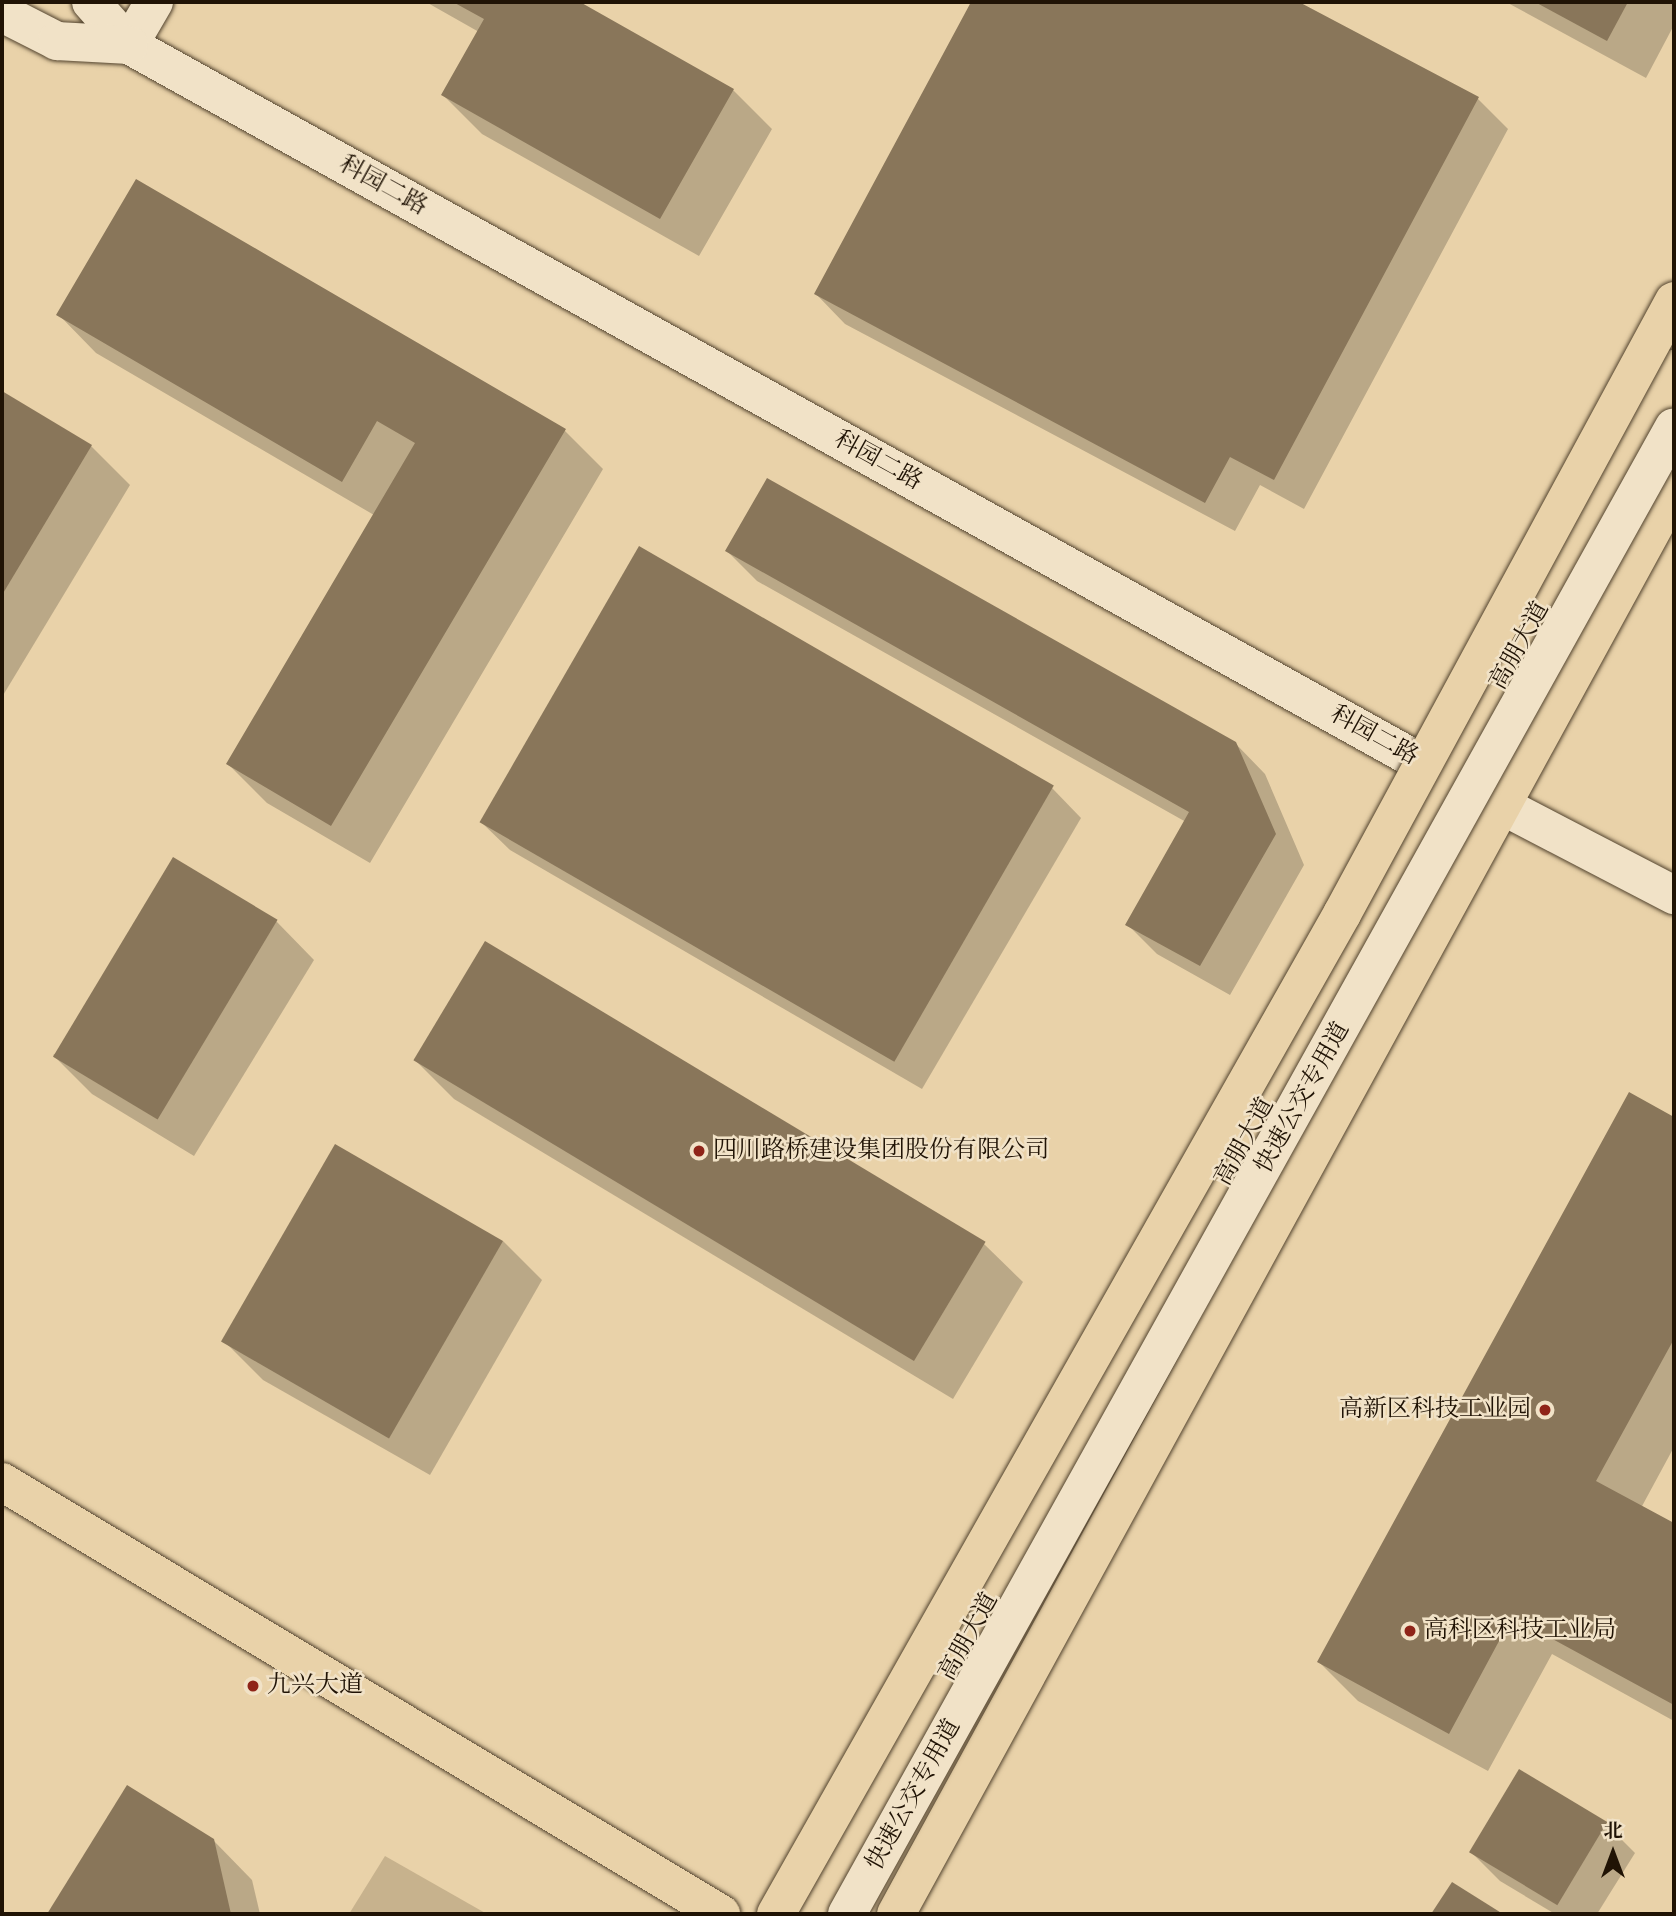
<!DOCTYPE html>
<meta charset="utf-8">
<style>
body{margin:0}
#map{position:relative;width:1676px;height:1916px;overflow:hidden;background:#e9d2a9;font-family:"IM FELL English","Noto Serif SC",serif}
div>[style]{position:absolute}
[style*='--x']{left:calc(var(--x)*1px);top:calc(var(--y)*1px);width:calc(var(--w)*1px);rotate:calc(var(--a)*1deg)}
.green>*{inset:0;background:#c7b28d}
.shadow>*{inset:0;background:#0003}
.building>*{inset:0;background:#89765a;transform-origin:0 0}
.roads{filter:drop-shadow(0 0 2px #52432e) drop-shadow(0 0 2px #52432e)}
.minor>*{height:38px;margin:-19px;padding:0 19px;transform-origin:19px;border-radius:19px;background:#f1e2c7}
.major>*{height:38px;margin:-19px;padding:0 19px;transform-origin:19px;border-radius:19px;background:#e9d2a9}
.bridges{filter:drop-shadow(0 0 2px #52432e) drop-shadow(0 0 2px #52432e)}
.minor-bridge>*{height:38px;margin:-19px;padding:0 19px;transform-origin:19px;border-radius:19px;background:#f1e2c7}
.highway-bridge>*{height:38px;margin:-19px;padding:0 19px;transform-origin:19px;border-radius:19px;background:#e9d2a9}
.dots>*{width:19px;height:19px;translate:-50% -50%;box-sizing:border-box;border:4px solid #f1e2c7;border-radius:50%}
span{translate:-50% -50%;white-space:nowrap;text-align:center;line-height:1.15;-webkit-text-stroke:5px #f1e2c7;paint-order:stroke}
.street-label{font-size:24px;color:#201305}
.poi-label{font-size:24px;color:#201305}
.left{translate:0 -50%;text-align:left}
.right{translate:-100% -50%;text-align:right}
.frame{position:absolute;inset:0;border:4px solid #201305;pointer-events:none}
.north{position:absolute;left:1578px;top:1818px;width:70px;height:70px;-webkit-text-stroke:5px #f1e2c7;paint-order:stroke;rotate:0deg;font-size:19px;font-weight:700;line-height:28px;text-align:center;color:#201305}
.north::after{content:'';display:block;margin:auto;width:24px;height:32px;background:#201305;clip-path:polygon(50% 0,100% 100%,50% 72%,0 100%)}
</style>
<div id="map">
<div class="green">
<i style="clip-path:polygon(385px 1856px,487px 1914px,349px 1914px)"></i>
</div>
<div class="shadow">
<i style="clip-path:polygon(426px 2px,576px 2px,733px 90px,772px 129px,699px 256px,482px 134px,443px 95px,479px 32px)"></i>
<i style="clip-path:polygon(973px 2px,1295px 2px,1478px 99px,1508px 129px,1304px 509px,1260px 485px,1235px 531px,845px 324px,816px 294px)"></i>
<i style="clip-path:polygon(1506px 2px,1674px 2px,1674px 25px,1646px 78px)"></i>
<i style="clip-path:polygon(58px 314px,564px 430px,603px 469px,370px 863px,267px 803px,228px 764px,374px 515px,96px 353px)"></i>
<i style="clip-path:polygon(2px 393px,91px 446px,130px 485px,2px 697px)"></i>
<i style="clip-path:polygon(727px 551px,1235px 743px,1265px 774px,1304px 865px,1230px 995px,1157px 954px,1127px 924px,1186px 822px,757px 581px)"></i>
<i style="clip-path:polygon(1052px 788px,1081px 818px,922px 1089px,510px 850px,480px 821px)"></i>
<i style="clip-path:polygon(276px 921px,314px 960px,194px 1156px,92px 1094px,53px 1055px)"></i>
<i style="clip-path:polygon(485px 944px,984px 1244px,1023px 1282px,953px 1399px,454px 1099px,415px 1060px)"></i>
<i style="clip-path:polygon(1630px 1095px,1674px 1119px,1674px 1447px,1641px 1508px,1674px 1525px,1674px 1721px,1552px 1654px,1488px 1771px,1358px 1701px,1319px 1662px)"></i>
<i style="clip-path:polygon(503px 1241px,542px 1280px,430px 1475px,263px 1380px,224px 1341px)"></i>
<i style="clip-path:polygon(128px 1787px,213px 1840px,252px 1880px,260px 1914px,49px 1914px)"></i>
<i style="clip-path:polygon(1605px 1823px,1635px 1853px,1597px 1914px,1555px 1914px,1500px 1881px,1470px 1851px)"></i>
</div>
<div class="building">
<i style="clip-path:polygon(453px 2px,580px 2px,734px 89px,660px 219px,441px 95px,484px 19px)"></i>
<i style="clip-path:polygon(971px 2px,1299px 2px,1479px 97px,1274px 480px,1230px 457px,1205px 503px,814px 294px)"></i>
<i style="clip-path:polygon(1535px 2px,1628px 2px,1607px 41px)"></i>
<i style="clip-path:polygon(136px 179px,566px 429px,331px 826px,226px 764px,415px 443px,377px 421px,342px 482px,56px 315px)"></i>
<i style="clip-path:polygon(2px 391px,92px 445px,2px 595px)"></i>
<i style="clip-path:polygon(767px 478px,1236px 742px,1276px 834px,1200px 966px,1125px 925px,1189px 812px,725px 551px)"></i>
<i style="left:639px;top:546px;width:479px;height:319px;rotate:30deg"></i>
<i style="left:173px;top:857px;width:122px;height:233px;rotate:31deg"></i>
<i style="left:485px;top:941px;width:584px;height:139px;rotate:31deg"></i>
<i style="clip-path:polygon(1629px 1092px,1674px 1117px,1674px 1339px,1596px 1481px,1674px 1523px,1674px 1705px,1512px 1617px,1449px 1734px,1317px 1662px)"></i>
<i style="left:335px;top:1144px;width:194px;height:228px;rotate:30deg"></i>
<i style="left:1519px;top:1769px;width:103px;height:97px;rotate:31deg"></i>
<i style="clip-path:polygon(127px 1785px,214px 1839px,231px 1914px,47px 1914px)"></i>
<i style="clip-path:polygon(1452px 1882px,1503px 1914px,1431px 1914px)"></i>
</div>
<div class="roads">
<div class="minor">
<i style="--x:91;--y:2;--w:57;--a:48.5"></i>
<i style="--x:154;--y:2;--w:50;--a:120.2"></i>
<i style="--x:129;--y:45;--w:1508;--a:29.05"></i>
<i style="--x:1447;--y:777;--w:256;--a:27.5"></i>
<i style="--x:2;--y:13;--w:62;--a:27"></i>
<i style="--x:57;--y:41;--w:72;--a:3.2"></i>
</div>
<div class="major">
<i style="--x:2;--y:1482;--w:839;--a:31"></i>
<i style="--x:815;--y:1914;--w:1768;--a:-60.93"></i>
<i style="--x:896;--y:1914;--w:1623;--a:-61.35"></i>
</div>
</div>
<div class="bridges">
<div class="minor-bridge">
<i style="--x:847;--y:1914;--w:1701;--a:-60.92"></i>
</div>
<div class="highway-bridge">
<i style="--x:776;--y:1914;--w:1149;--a:-60.49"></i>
<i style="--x:1342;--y:914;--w:697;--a:-61.56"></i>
</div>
</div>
<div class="dots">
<i style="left:699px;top:1151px;background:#8f2418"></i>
<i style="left:1545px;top:1410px;background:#8f2418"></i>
<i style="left:1410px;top:1631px;background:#8f2418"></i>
<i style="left:253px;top:1686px;background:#8f2418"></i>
</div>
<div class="street-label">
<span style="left:383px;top:186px;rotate:29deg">科园二路</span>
<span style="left:878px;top:461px;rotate:29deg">科园二路</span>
<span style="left:1520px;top:646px;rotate:-61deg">高朋大道</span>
<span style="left:1374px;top:736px;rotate:29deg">科园二路</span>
<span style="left:1303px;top:1098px;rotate:-61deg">快速公交专用道</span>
<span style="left:1245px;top:1142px;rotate:-61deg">高朋大道</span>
<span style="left:969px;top:1637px;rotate:-61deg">高朋大道</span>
<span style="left:914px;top:1795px;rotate:-61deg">快速公交专用道</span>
</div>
<div class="poi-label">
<span class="left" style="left:713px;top:1151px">四川路桥建设集团股份有限公司</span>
<span class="right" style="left:1531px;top:1410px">高新区科技工业园</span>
<span class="left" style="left:1424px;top:1631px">高科区科技工业局</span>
<span class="left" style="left:267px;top:1686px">九兴大道</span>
</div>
<div class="frame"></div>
<div class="north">北</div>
</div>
